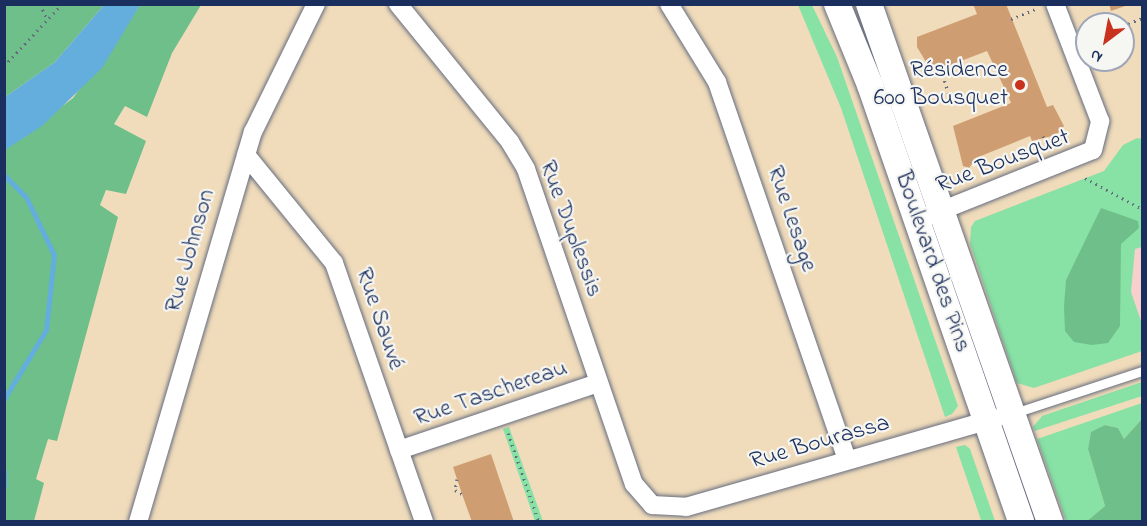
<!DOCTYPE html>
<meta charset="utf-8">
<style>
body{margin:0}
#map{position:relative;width:1147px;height:526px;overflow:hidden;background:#f0dcbb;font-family:"Indie Flower",sans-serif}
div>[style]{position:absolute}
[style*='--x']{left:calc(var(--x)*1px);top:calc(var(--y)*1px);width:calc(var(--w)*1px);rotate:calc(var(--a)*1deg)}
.built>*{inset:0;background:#f7d0cd}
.green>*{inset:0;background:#88e1a5}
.forest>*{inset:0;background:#6ebf8a}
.water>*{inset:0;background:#63aedc}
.stream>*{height:5px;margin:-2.5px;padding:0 2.5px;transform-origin:2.5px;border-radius:2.5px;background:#63aedc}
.building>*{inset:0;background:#cf9d72}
.path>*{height:3px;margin-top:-1.5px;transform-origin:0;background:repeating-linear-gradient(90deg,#666c7f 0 1.5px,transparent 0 6px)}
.roads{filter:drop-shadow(0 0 2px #666c7f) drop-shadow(0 0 2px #666c7f)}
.lane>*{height:9px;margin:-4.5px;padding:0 4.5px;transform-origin:4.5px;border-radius:4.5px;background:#fff}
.street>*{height:18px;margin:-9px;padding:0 9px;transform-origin:9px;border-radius:9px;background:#fff}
.secondary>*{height:26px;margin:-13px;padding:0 13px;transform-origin:13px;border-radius:13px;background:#fff}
.dots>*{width:16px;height:16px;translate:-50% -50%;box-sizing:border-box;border:3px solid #f6f6f2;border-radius:50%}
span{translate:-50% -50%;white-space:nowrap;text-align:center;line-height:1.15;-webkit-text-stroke:4.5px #f6f6f2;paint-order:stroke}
.poi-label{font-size:24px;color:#1b2f5e}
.right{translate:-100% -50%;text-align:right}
.street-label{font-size:24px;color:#1b2f5e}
.frame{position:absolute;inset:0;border:6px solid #1b2f5e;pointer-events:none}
.north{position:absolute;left:1075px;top:12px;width:60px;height:60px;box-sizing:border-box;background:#f6f6f2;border:2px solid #9ea6b7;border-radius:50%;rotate:212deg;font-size:16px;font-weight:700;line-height:24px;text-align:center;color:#1b2f5e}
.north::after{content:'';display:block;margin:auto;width:21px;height:27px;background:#c8321e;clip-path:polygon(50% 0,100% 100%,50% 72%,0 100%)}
</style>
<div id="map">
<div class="built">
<i style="clip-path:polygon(1142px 247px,1142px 324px,1131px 292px,1135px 248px)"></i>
</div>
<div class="green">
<i style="clip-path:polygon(798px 5px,812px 5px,837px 57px,958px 406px,952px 414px,945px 417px,841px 108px)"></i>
<i style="clip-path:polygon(evenodd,1137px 138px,1142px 139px,1142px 247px,1135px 249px,1131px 292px,1142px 324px,1142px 351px,1034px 388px,1017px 383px,970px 244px,971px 227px,975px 221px,1104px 171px,1123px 145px,1137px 138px,1093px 231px,1121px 244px,1118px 279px,1065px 331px,1066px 280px,1093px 231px)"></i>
<i style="clip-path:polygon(1142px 382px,1142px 396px,1035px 431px,1033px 427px,1042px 416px)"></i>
<i style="clip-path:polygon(1142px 403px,1142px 419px,1124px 439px,1118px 428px,1105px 425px,1091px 433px,1088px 449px,1105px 506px,1087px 521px,1066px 521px,1037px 439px)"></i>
<i style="clip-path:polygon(509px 427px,543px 521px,544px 521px,535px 521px,503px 429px)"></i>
<i style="clip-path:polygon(965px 445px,970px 449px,995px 521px,981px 520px,956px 447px)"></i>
</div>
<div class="forest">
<i style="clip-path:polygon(5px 5px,104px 5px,55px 62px,5px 97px)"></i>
<i style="clip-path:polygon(140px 5px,201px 5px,172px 53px,147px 117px,125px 106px,114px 124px,146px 141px,126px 194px,106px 190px,100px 205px,118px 217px,57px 441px,48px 439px,36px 479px,44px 483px,34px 521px,5px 522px,5px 150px,73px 98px)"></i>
<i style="clip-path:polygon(1101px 208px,1138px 221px,1139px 228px,1121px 244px,1120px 326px,1108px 343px,1092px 345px,1074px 342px,1065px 331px,1064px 306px,1066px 280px)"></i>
<i style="clip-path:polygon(1142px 419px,1142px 521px,1087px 521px,1105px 506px,1088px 449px,1091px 432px,1105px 425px,1118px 428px,1124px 439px)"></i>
</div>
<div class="water">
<i style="clip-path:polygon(104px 5px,140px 5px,102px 68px,42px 126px,5px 150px,5px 97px,55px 62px)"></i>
</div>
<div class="stream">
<i style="--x:4;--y:175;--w:31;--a:45"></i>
<i style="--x:26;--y:197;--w:64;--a:64.2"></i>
<i style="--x:54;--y:255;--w:75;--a:96.1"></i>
<i style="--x:46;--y:330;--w:81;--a:121.3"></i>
<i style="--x:4;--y:471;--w:15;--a:90"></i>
</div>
<div class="building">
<i style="clip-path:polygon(973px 4px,1006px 4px,1047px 107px,1053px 105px,1064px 126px,1056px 135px,1032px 141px,1030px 136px,976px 158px,969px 168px,963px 166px,953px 126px,1011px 103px,1009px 98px,987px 51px,932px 72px,917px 47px,917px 37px,977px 14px)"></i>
<i style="clip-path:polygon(1109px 4px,1128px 4px,1128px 5px,1111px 11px)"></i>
<i style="clip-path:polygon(491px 454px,514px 522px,472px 522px,462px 494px,453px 467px)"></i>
</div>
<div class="path">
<i style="--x:40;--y:4;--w:17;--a:65"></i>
<i style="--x:1011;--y:19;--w:27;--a:-22"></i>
<i style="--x:1123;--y:26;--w:21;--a:-23"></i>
<i style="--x:4;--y:66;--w:85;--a:-46.9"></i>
<i style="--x:941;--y:69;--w:30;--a:73"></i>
<i style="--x:1043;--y:136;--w:13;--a:67"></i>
<i style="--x:1085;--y:178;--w:65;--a:28.5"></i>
<i style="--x:508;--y:433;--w:94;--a:70.8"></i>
<i style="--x:457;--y:479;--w:11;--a:100"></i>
<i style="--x:455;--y:490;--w:8;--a:30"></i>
<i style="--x:471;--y:522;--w:2;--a:-90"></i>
</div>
<div class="roads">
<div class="lane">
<i style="--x:1014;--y:413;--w:135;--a:-18.2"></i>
</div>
<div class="street">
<i style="--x:398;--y:4;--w:178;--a:50.9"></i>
<i style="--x:510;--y:142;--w:31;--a:59"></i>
<i style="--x:526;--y:169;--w:333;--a:71.1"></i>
<i style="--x:634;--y:484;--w:28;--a:49"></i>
<i style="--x:652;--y:505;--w:34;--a:3"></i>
<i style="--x:686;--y:507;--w:323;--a:-16"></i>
<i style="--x:669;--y:4;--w:92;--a:58.4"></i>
<i style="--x:717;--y:82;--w:399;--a:71"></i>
<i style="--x:246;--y:155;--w:139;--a:50.8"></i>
<i style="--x:334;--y:263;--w:274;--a:70.8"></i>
<i style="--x:918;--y:220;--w:188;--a:-21.8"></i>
<i style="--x:1093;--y:150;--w:30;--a:-76"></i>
<i style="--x:1100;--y:121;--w:125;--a:-111"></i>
<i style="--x:399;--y:450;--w:210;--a:-18.6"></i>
<i style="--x:138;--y:522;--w:407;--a:-73.6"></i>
<i style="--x:253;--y:132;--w:143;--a:-63.8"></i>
</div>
<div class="secondary">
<i style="--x:837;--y:4;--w:87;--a:67.8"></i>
<i style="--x:870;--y:85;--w:462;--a:70.9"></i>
<i style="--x:869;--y:4;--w:549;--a:70.74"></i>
</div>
</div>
<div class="dots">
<i style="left:1020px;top:85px;background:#c8321e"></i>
</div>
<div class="poi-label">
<span class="right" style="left:1008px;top:85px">Résidence<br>600 Bousquet</span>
</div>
<div class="street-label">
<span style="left:1003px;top:162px;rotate:-21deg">Rue Bousquet</span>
<span style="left:791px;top:219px;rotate:71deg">Rue Lesage</span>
<span style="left:570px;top:229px;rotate:70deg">Rue Duplessis</span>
<span style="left:191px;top:251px;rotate:-74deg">Rue Johnson</span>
<span style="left:932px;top:262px;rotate:71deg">Boulevard des Pins</span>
<span style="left:379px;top:319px;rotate:71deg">Rue Sauvé</span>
<span style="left:491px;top:394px;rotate:-19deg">Rue Taschereau</span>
<span style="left:820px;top:443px;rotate:-16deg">Rue Bourassa</span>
</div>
<div class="frame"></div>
<div class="north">N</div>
</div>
